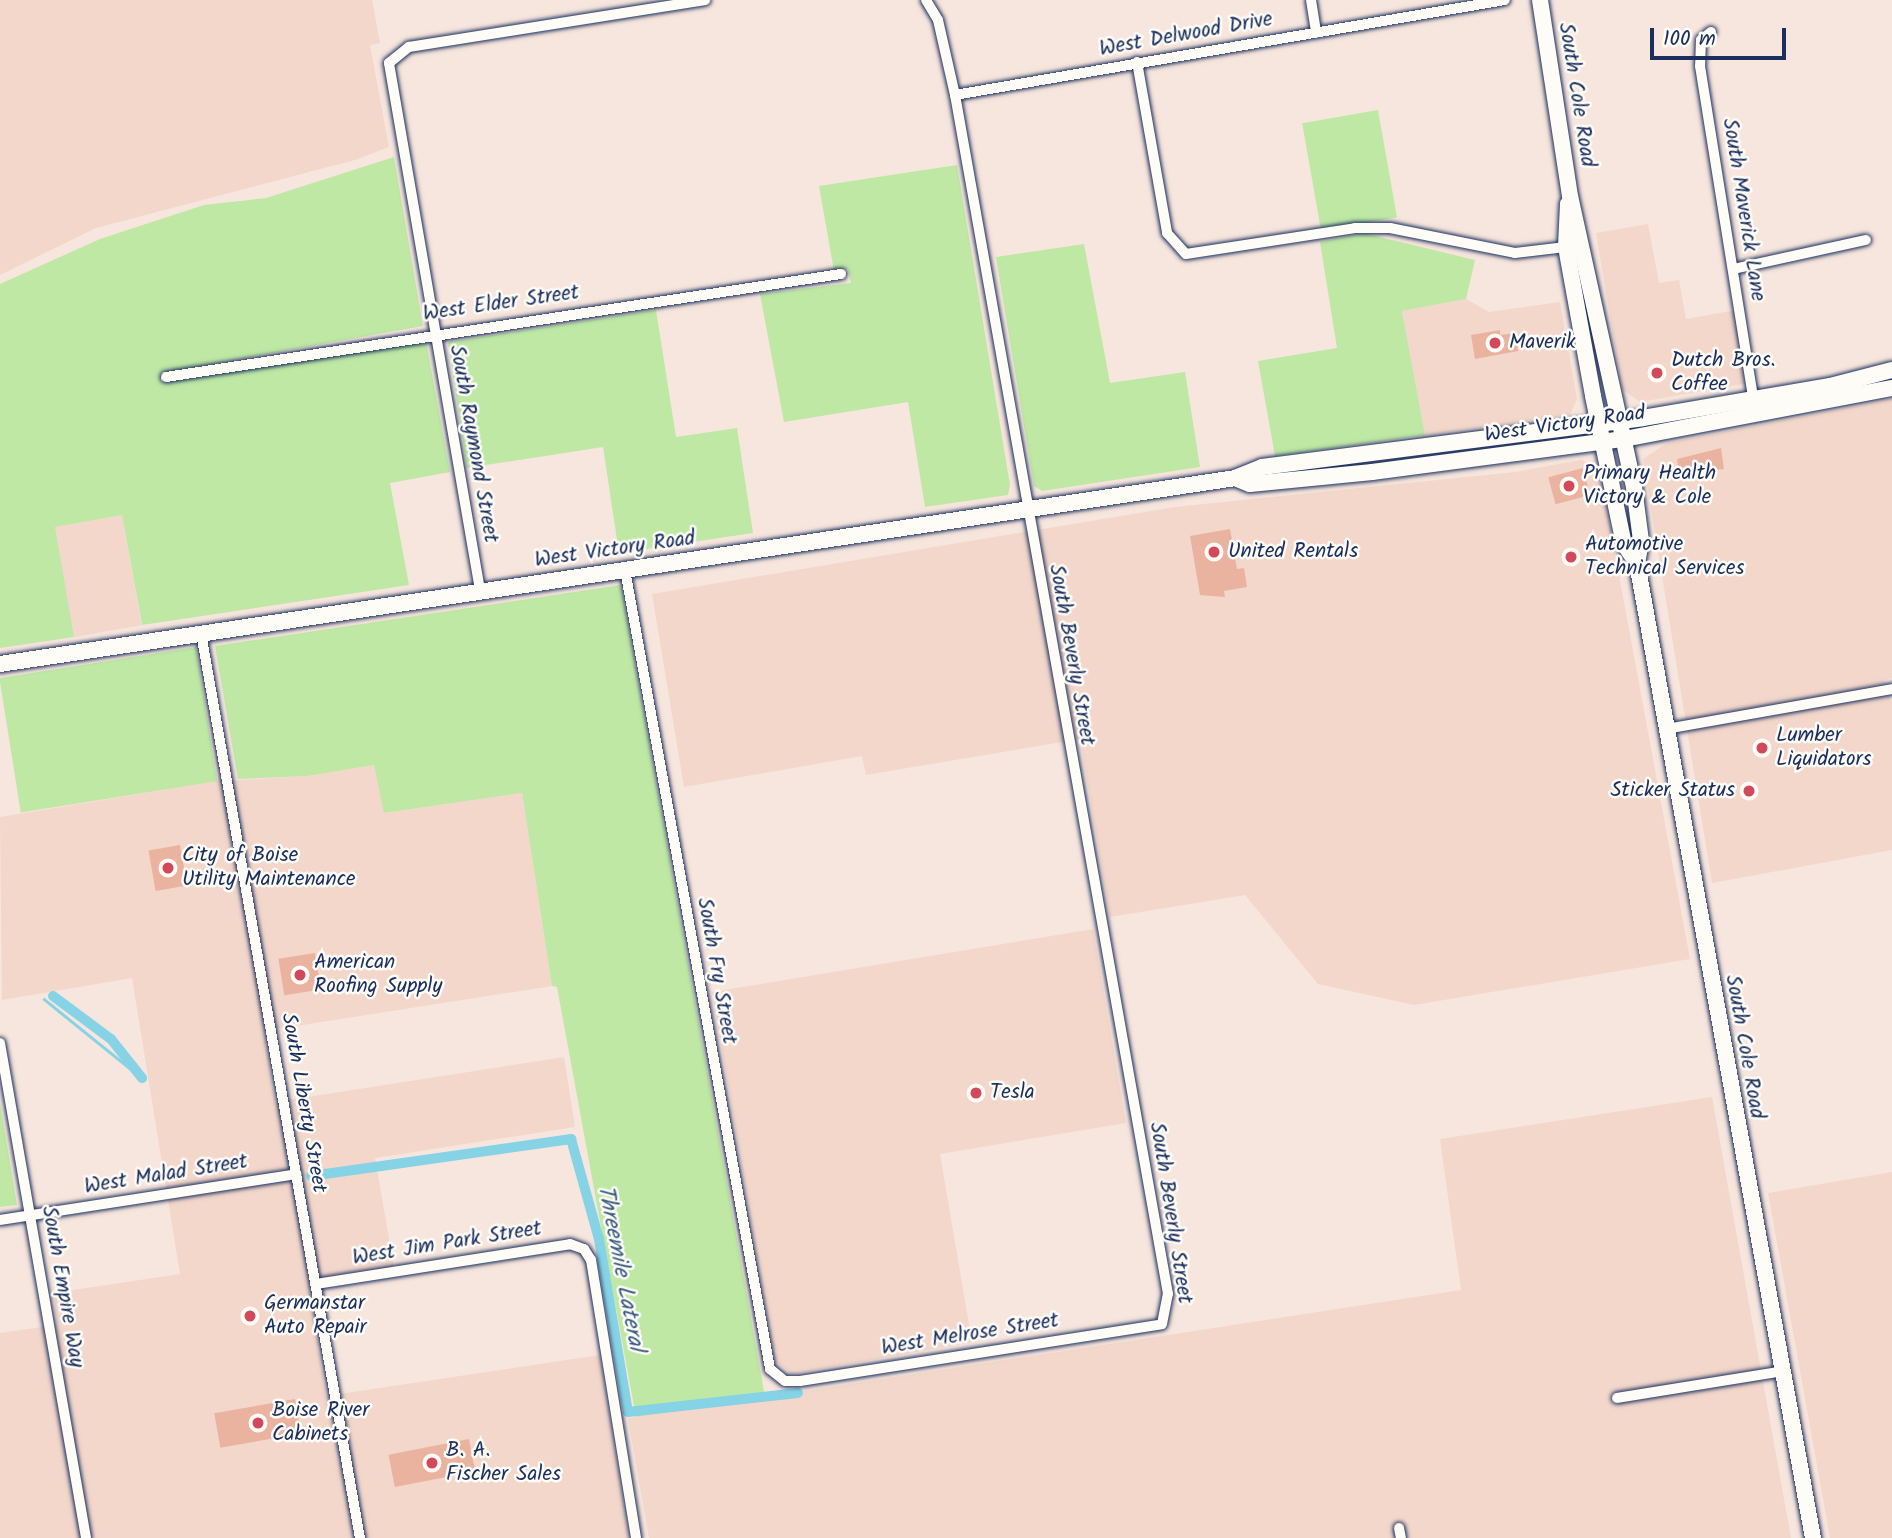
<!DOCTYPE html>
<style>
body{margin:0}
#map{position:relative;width:1892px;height:1538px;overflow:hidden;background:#f7e6dd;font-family:Kalam,sans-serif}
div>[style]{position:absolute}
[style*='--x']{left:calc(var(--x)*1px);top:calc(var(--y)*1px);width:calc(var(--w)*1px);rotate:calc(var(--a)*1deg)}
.built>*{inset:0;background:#f3d7cb;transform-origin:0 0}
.green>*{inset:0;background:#bee8a4;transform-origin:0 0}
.stream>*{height:2.5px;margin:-1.25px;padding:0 1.25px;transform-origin:1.25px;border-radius:1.25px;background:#87d3e6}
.canal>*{height:10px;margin:-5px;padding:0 5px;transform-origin:5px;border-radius:5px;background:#87d3e6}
.building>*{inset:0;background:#eab3a0;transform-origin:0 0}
.roads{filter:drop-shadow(0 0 2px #1b2f5e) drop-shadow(0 0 2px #1b2f5e)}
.minor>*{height:10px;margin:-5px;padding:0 5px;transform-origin:5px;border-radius:5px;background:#fdfcf7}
.secondary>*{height:16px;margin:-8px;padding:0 8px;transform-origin:8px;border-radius:8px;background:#fdfcf7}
.dots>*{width:19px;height:19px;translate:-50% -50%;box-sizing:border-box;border:4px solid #fdfcf7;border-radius:50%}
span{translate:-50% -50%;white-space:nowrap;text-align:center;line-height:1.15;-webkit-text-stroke:5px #fdfcf7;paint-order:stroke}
.street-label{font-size:21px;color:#1b2f5e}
.poi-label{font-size:21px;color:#1b2f5e}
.left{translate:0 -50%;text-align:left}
.right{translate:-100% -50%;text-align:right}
.water-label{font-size:23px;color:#365880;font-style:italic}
.scale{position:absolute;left:1650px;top:28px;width:136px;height:32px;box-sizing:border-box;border:4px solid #1b2f5e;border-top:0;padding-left:9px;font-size:21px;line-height:24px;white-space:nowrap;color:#1b2f5e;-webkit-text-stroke:5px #fdfcf7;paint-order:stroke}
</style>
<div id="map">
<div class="built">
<i style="clip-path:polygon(0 0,372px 0,380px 43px,370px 45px,389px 147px,355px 160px,96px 228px,0 275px)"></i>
<i style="clip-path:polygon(1648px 224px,1659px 283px,1679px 280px,1686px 319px,1742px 309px,1755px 382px,1640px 402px,1622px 389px,1596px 233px)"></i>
<i style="clip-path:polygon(1466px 299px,1489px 312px,1560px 302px,1577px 399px,1570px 415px,1425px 435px,1402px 311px)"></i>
<i style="clip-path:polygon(1892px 399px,1892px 678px,1884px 680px,1892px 703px,1892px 850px,1712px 883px,1643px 459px,1667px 443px)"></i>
<i style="clip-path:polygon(1581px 460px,1599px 467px,1690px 959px,1414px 1005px,1318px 984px,1245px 895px,1110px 917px,1080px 739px,866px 775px,862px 756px,684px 787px,652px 594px,1175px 507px,1515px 472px)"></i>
<i style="left:122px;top:515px;width:112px;height:69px;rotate:80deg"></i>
<i style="clip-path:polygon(374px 765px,385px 813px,522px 793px,552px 986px,264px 1031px,275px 1102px,564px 1057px,575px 1127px,375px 1158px,394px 1267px,308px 1283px,326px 1396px,600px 1355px,629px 1538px,0 1538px,0 1333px,57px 1325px,53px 1293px,180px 1274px,132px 978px,2px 1000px,0 817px,218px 781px,309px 776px)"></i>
<i style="clip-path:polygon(1093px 929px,1126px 1123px,940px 1154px,972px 1342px,792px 1374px,775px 1361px,712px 992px)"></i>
<i style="clip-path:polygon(1712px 1097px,1791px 1538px,649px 1538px,628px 1418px,1461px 1290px,1440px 1139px)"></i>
<i style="clip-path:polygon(1892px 1172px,1892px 1538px,1830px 1538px,1768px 1193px)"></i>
</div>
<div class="green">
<i style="left:1378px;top:110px;width:109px;height:77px;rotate:80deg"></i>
<i style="clip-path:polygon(394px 157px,423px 326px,161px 373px,164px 383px,426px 341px,450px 472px,390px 483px,409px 585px,142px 625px,122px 515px,55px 527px,74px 637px,0 648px,0 284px,100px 239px,204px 205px,266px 198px)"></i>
<i style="clip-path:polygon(957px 165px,1010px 485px,1008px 495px,925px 507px,908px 402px,784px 422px,760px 294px,851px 283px,848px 269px,834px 271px,819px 186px)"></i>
<i style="clip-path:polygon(1363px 233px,1475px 260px,1466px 299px,1402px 311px,1425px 435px,1275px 456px,1258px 361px,1337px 348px,1320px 242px)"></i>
<i style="clip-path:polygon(1084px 244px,1110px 383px,1185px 372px,1200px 467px,1042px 491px,1034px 486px,996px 257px)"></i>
<i style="clip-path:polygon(656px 310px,676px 437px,737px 428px,753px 533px,619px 553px,603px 447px,467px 468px,448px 342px)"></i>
<i style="clip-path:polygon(621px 585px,765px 1397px,636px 1417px,557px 987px,552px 986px,522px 793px,384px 813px,374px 765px,308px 776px,238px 779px,215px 646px)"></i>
<i style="left:196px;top:647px;width:136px;height:199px;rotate:81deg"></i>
<i style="clip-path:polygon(0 1103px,17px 1205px,0 1207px)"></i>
</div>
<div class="stream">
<i style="--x:44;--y:999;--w:126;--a:38.9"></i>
</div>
<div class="canal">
<i style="--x:53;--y:996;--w:72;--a:36.6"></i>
<i style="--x:111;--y:1039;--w:50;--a:51.5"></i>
<i style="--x:311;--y:1176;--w:263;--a:-8.1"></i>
<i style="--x:571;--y:1139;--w:104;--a:74.4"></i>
<i style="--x:599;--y:1239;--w:175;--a:80.5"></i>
<i style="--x:628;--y:1412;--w:171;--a:-6.4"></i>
</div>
<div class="building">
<i style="clip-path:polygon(1500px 330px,1500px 335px,1515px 333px,1518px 351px,1475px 359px,1471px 335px)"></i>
<i style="clip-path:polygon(1721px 448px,1724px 469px,1679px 474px,1677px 459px)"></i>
<i style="left:1583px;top:468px;width:28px;height:36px;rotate:75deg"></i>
<i style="clip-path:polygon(1230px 529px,1237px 569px,1244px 568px,1247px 587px,1224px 591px,1225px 597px,1200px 595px,1190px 536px)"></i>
<i style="left:180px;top:845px;width:41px;height:32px;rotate:80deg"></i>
<i style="left:315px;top:953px;width:37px;height:37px;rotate:81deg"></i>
<i style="left:295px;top:1399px;width:35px;height:82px;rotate:80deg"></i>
<i style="left:469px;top:1439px;width:33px;height:82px;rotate:79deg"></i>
</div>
<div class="roads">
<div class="minor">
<i style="--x:1311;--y:0;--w:33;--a:81"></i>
<i style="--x:1711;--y:32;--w:13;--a:141"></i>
<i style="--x:1701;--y:40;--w:26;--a:92"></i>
<i style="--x:1700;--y:66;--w:336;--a:80.9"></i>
<i style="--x:1137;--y:62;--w:174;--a:80"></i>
<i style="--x:1167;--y:233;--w:28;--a:48"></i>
<i style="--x:1186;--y:254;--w:171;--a:-8.7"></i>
<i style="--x:1355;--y:228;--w:35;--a:0"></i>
<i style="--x:1390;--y:228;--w:127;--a:11.3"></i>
<i style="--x:1515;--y:253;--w:51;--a:-6.7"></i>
<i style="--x:955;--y:95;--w:558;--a:-9.8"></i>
<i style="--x:1733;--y:269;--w:136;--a:-12.3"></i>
<i style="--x:166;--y:377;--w:683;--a:-8.68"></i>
<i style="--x:625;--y:570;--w:812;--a:79.71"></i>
<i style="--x:770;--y:1369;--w:19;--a:39"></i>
<i style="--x:785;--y:1381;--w:15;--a:0"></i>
<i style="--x:800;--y:1381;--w:366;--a:-8.9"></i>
<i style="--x:1162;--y:1324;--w:31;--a:-79"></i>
<i style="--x:1168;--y:1294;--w:1218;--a:-100.07"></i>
<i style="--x:955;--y:95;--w:77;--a:-102.8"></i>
<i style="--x:938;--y:20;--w:23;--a:-121"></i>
<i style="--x:480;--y:590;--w:535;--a:-99.8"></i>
<i style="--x:389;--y:63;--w:26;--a:-39"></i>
<i style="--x:409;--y:47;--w:300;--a:-9"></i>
<i style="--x:201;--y:633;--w:919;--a:80.04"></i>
<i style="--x:1666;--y:729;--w:230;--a:-10"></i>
<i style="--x:0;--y:1043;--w:502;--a:80.14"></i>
<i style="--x:0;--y:1220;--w:300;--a:-8.8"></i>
<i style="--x:316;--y:1284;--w:257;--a:-8.9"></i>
<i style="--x:570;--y:1244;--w:15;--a:20"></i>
<i style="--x:584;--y:1249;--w:13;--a:58"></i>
<i style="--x:591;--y:1260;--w:282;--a:80.8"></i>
<i style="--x:1617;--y:1398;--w:168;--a:-9.2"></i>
<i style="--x:1399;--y:1528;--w:10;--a:79"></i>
</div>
<div class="secondary">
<i style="--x:1540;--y:0;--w:198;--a:81.3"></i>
<i style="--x:1570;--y:196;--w:298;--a:77.6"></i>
<i style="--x:1634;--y:487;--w:54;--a:82.6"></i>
<i style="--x:1641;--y:541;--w:22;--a:100"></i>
<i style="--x:1637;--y:563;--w:991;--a:79.77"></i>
<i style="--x:1568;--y:204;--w:43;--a:92.7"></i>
<i style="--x:1566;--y:247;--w:151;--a:79.7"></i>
<i style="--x:1593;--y:396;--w:151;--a:78.2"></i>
<i style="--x:1624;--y:544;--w:23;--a:56"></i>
<i style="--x:1235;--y:478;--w:16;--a:22"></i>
<i style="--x:1250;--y:484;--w:123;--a:-5.6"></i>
<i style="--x:1372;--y:472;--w:254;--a:-7.5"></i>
<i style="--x:1624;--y:439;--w:273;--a:-10.8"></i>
<i style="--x:0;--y:664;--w:1249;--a:-8.56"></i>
<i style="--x:1235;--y:478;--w:29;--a:-22"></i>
<i style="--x:1262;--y:467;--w:384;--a:-7.3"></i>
<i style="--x:1643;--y:418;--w:190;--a:-9.7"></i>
<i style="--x:1830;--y:386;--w:64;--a:-14.5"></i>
</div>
</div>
<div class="dots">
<i style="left:1495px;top:343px;background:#d1495b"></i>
<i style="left:1657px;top:373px;background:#d1495b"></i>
<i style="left:1569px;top:486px;background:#d1495b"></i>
<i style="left:1214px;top:552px;background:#d1495b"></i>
<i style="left:1571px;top:557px;background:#d1495b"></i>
<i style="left:1762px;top:748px;background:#d1495b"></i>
<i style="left:1749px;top:791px;background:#d1495b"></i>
<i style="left:168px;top:868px;background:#d1495b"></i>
<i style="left:300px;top:975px;background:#d1495b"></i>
<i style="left:976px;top:1093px;background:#d1495b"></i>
<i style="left:250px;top:1316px;background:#d1495b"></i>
<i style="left:258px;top:1423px;background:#d1495b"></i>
<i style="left:432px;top:1463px;background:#d1495b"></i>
</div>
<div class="street-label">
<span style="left:1186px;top:35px;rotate:-10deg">West Delwood Drive</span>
<span style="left:1576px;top:95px;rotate:81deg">South Cole Road</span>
<span style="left:1743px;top:210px;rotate:81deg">South Maverick Lane</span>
<span style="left:501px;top:304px;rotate:-8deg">West Elder Street</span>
<span style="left:1565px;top:425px;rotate:-8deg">West Victory Road</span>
<span style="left:473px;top:444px;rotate:80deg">South Raymond Street</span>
<span style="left:615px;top:550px;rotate:-8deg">West Victory Road</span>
<span style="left:1071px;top:655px;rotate:80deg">South Beverly Street</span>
<span style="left:716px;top:971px;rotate:80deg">South Fry Street</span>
<span style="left:1744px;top:1047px;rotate:80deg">South Cole Road</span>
<span style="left:303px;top:1103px;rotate:80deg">South Liberty Street</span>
<span style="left:166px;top:1175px;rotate:-9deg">West Malad Street</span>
<span style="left:1170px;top:1213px;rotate:81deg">South Beverly Street</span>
<span style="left:447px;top:1244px;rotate:-9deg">West Jim Park Street</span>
<span style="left:62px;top:1287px;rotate:80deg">South Empire Way</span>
<span style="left:970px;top:1335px;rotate:-9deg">West Melrose Street</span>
</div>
<div class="poi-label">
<span class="left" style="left:1509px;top:343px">Maverik</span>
<span class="left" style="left:1671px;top:373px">Dutch Bros.<br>Coffee</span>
<span class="left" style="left:1583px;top:486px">Primary Health<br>Victory &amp; Cole</span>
<span class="left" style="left:1585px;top:557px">Automotive<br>Technical Services</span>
<span class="left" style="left:1228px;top:552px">United Rentals</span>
<span class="left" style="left:1776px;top:748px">Lumber<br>Liquidators</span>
<span class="right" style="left:1735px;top:791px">Sticker Status</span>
<span class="left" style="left:182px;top:868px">City of Boise<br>Utility Maintenance</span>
<span class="left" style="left:314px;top:975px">American<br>Roofing Supply</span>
<span class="left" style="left:990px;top:1093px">Tesla</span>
<span class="left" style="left:264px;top:1316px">Germanstar<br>Auto Repair</span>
<span class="left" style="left:272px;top:1423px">Boise River<br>Cabinets</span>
<span class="left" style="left:446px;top:1463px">B. A.<br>Fischer Sales</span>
</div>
<div class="water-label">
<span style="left:620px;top:1268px;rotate:79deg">Threemile Lateral</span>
</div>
<div class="scale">100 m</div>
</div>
